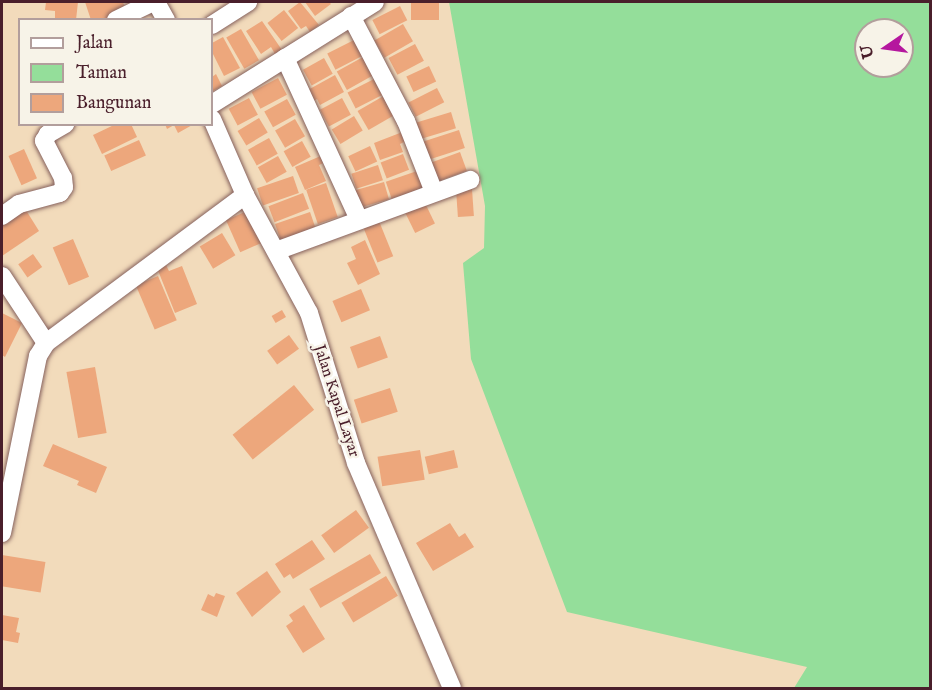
<!DOCTYPE html>
<style>
body{margin:0}
#map{position:relative;width:932px;height:690px;overflow:hidden;background:#f2dbbb;font-family:"IM FELL English",serif}
div>[style]{position:absolute}
[style*='--x']{left:calc(var(--x)*1px);top:calc(var(--y)*1px);width:calc(var(--w)*1px);rotate:calc(var(--a)*1deg)}
.green>*{inset:0;background:#94de9a}
.building>*{inset:0;background:#eda77c;transform-origin:0 0}
.roads{filter:drop-shadow(0 0 2px #85615d) drop-shadow(0 0 2px #85615d)}
.street>*{height:18px;margin:-9px;padding:0 9px;transform-origin:9px;border-radius:9px;background:#fff}
span{translate:-50% -50%;white-space:nowrap;text-align:center;line-height:1.15;-webkit-text-stroke:5px #f7f3e8;paint-order:stroke}
.street-label{font-size:16px;color:#4a1f2b}
.frame{position:absolute;inset:0;border:3px solid #4a1f2b;pointer-events:none}
.legend{position:absolute;left:18px;top:18px;width:195px;height:108px;box-sizing:border-box;background:#f7f3e8;border:2px solid #b29e9c;margin:0;padding:8px 10px;list-style:none;font-size:18px;color:#4a1f2b}
.legend li{display:flex;align-items:center;gap:12px;height:30px}
.legend b{width:30px;border:2px solid #b29e9c}
.north{position:absolute;left:854px;top:18px;width:60px;height:60px;box-sizing:border-box;background:#f7f3e8;border:2px solid #b29e9c;border-radius:50%;rotate:257deg;font-size:16px;font-weight:700;line-height:24px;text-align:center;color:#4a1f2b}
.north::after{content:'';display:block;margin:auto;width:21px;height:27px;background:#b5179e;clip-path:polygon(50% 0,100% 100%,50% 72%,0 100%)}
</style>
<div id="map">
<div class="green">
<i style="clip-path:polygon(evenodd,449px 2px,930px 2px,930px 688px,794px 688px,807px 667px,567px 612px,471px 359px,463px 263px,484px 248px,485px 206px,449px 2px,866px 30px,902px 30px,902px 66px,866px 66px,866px 30px)"></i>
</div>
<div class="building">
<i style="clip-path:polygon(46px 2px,78px 2px,76px 20px,55px 18px,55px 11px,45px 10px)"></i>
<i style="clip-path:polygon(85px 2px,123px 2px,126px 11px,102px 20px,91px 20px)"></i>
<i style="clip-path:polygon(300px 2px,319px 25px,310px 32px,306px 26px,301px 29px,288px 11px)"></i>
<i style="clip-path:polygon(305px 2px,329px 2px,331px 4px,315px 16px)"></i>
<i style="left:411px;top:2px;width:28px;height:18px"></i>
<i style="left:400px;top:6px;width:16px;height:31px;rotate:63deg"></i>
<i style="left:284px;top:10px;width:23px;height:21px;rotate:52deg"></i>
<i style="clip-path:polygon(262px 21px,282px 50px,275px 54px,271px 47px,261px 54px,246px 31px)"></i>
<i style="left:403px;top:24px;width:20px;height:33px;rotate:60deg"></i>
<i style="left:241px;top:29px;width:36px;height:17px;rotate:60deg"></i>
<i style="clip-path:polygon(223px 37px,240px 68px,224px 76px,212px 52px,212px 43px)"></i>
<i style="left:354px;top:40px;width:18px;height:30px;rotate:63deg"></i>
<i style="left:415px;top:44px;width:19px;height:30px;rotate:62deg"></i>
<i style="left:363px;top:57px;width:21px;height:30px;rotate:61deg"></i>
<i style="left:324px;top:58px;width:18px;height:24px;rotate:61deg"></i>
<i style="left:429px;top:66px;width:17px;height:25px;rotate:65deg"></i>
<i style="clip-path:polygon(216px 74px,222px 86px,213px 91px,212px 77px)"></i>
<i style="clip-path:polygon(335px 75px,344px 92px,320px 105px,317px 99px,312px 102px,306px 91px)"></i>
<i style="left:278px;top:78px;width:19px;height:30px;rotate:62deg"></i>
<i style="left:376px;top:78px;width:18px;height:32px;rotate:63deg"></i>
<i style="left:437px;top:88px;width:16px;height:32px;rotate:63deg"></i>
<i style="left:387px;top:94px;width:22px;height:34px;rotate:60deg"></i>
<i style="left:249px;top:98px;width:19px;height:23px;rotate:62deg"></i>
<i style="left:342px;top:98px;width:19px;height:25px;rotate:62deg"></i>
<i style="left:287px;top:99px;width:18px;height:26px;rotate:61deg"></i>
<i style="left:451px;top:112px;width:17px;height:36px;rotate:73deg"></i>
<i style="left:354px;top:116px;width:17px;height:26px;rotate:59deg"></i>
<i style="left:259px;top:118px;width:17px;height:25px;rotate:59deg"></i>
<i style="left:295px;top:119px;width:20px;height:23px;rotate:60deg"></i>
<i style="clip-path:polygon(116px 124px,131px 124px,137px 137px,102px 154px,93px 135px)"></i>
<i style="clip-path:polygon(165px 124px,194px 124px,178px 133px,174px 125px,167px 129px)"></i>
<i style="left:459px;top:130px;width:19px;height:39px;rotate:72deg"></i>
<i style="clip-path:polygon(405px 131px,408px 140px,400px 144px,403px 152px,380px 160px,374px 143px)"></i>
<i style="left:269px;top:138px;width:18px;height:24px;rotate:61deg"></i>
<i style="left:139px;top:140px;width:17px;height:38px;rotate:66deg"></i>
<i style="left:302px;top:141px;width:18px;height:21px;rotate:61deg"></i>
<i style="left:370px;top:146px;width:17px;height:24px;rotate:65deg"></i>
<i style="left:24px;top:149px;width:32px;height:17px;rotate:66deg"></i>
<i style="left:460px;top:152px;width:20px;height:32px;rotate:70deg"></i>
<i style="left:403px;top:154px;width:17px;height:24px;rotate:69deg"></i>
<i style="clip-path:polygon(323px 155px,326px 162px,319px 165px,326px 181px,305px 190px,295px 167px)"></i>
<i style="left:278px;top:156px;width:18px;height:23px;rotate:61deg"></i>
<i style="left:378px;top:165px;width:16px;height:28px;rotate:72deg"></i>
<i style="left:417px;top:171px;width:18px;height:33px;rotate:71deg"></i>
<i style="left:293px;top:176px;width:18px;height:38px;rotate:71deg"></i>
<i style="left:384px;top:182px;width:18px;height:31px;rotate:74deg"></i>
<i style="left:326px;top:183px;width:36px;height:21px;rotate:71deg"></i>
<i style="left:472px;top:189px;width:27px;height:16px;rotate:86deg"></i>
<i style="left:303px;top:193px;width:17px;height:37px;rotate:69deg"></i>
<i style="left:424px;top:201px;width:25px;height:22px;rotate:64deg"></i>
<i style="clip-path:polygon(24px 207px,39px 231px,2px 256px,2px 222px)"></i>
<i style="left:247px;top:211px;width:35px;height:23px;rotate:66deg"></i>
<i style="left:310px;top:212px;width:18px;height:37px;rotate:71deg"></i>
<i style="left:379px;top:221px;width:38px;height:17px;rotate:68deg"></i>
<i style="left:222px;top:233px;width:26px;height:26px;rotate:59deg"></i>
<i style="left:73px;top:239px;width:41px;height:22px;rotate:67deg"></i>
<i style="clip-path:polygon(365px 240px,380px 274px,358px 285px,347px 263px,356px 259px,351px 247px)"></i>
<i style="left:33px;top:254px;width:16px;height:18px;rotate:55deg"></i>
<i style="clip-path:polygon(166px 265px,169px 271px,182px 266px,197px 304px,175px 313px,157px 268px)"></i>
<i style="left:158px;top:276px;width:48px;height:24px;rotate:67deg"></i>
<i style="left:361px;top:289px;width:23px;height:31px;rotate:67deg"></i>
<i style="left:282px;top:310px;width:8px;height:12px;rotate:60deg"></i>
<i style="clip-path:polygon(2px 313px,22px 323px,5px 357px,2px 355px)"></i>
<i style="left:289px;top:335px;width:17px;height:27px;rotate:54deg"></i>
<i style="left:380px;top:336px;width:23px;height:32px;rotate:70deg"></i>
<i style="left:95px;top:367px;width:67px;height:29px;rotate:80deg"></i>
<i style="left:294px;top:385px;width:32px;height:79px;rotate:51deg"></i>
<i style="left:390px;top:388px;width:25px;height:38px;rotate:72deg"></i>
<i style="clip-path:polygon(53px 444px,107px 467px,96px 493px,77px 485px,79px 481px,43px 466px)"></i>
<i style="left:420px;top:450px;width:30px;height:43px;rotate:81deg"></i>
<i style="left:454px;top:450px;width:18px;height:30px;rotate:77deg"></i>
<i style="left:356px;top:510px;width:22px;height:43px;rotate:54deg"></i>
<i style="clip-path:polygon(450px 523px,459px 537px,465px 533px,474px 547px,433px 571px,416px 543px)"></i>
<i style="clip-path:polygon(312px 540px,325px 559px,293px 579px,290px 574px,284px 578px,275px 564px)"></i>
<i style="left:370px;top:554px;width:22px;height:70px;rotate:60deg"></i>
<i style="left:2px;top:555px;width:44px;height:31px;rotate:9deg"></i>
<i style="clip-path:polygon(267px 571px,281px 592px,252px 617px,236px 593px)"></i>
<i style="left:386px;top:576px;width:23px;height:52px;rotate:59deg"></i>
<i style="clip-path:polygon(216px 593px,225px 596px,217px 617px,201px 610px,208px 594px,214px 597px)"></i>
<i style="clip-path:polygon(304px 605px,325px 639px,303px 653px,286px 626px,293px 621px,289px 615px)"></i>
<i style="clip-path:polygon(2px 615px,19px 618px,16px 632px,20px 633px,18px 643px,2px 640px)"></i>
</div>
<div class="roads">
<div class="street">
<i style="--x:156;--y:2;--w:21;--a:61"></i>
<i style="--x:351;--y:16;--w:119;--a:62.4"></i>
<i style="--x:406;--y:121;--w:76;--a:68.5"></i>
<i style="--x:116;--y:20;--w:41;--a:-25.9"></i>
<i style="--x:212;--y:25;--w:43;--a:-32.6"></i>
<i style="--x:285;--y:58;--w:178;--a:65.4"></i>
<i style="--x:212;--y:104;--w:192;--a:-32"></i>
<i style="--x:212;--y:119;--w:83;--a:66.5"></i>
<i style="--x:245;--y:195;--w:134;--a:61.5"></i>
<i style="--x:309;--y:313;--w:157;--a:72.6"></i>
<i style="--x:356;--y:463;--w:245;--a:66.9"></i>
<i style="--x:2;--y:216;--w:21;--a:-35"></i>
<i style="--x:19;--y:204;--w:42;--a:-15"></i>
<i style="--x:60;--y:193;--w:7;--a:-56"></i>
<i style="--x:64;--y:187;--w:9;--a:-96"></i>
<i style="--x:63;--y:178;--w:42;--a:-117.2"></i>
<i style="--x:44;--y:141;--w:8;--a:-60"></i>
<i style="--x:48;--y:134;--w:20;--a:-30"></i>
<i style="--x:276;--y:251;--w:207;--a:-20.1"></i>
<i style="--x:2;--y:276;--w:80;--a:56.7"></i>
<i style="--x:2;--y:533;--w:181;--a:-78.5"></i>
<i style="--x:38;--y:356;--w:15;--a:-58"></i>
<i style="--x:46;--y:343;--w:248;--a:-36.6"></i>
</div>
</div>
<div class="street-label">
<span style="left:336px;top:401px;rotate:72deg">Jalan Kapal Layar</span>
</div>
<div class="frame"></div>
<ul class="legend">
<li><b style="height:8px;background:#fff"></b>Jalan</li>
<li><b style="height:16px;background:#94de9a"></b>Taman</li>
<li><b style="height:16px;background:#eda77c"></b>Bangunan</li>
</ul>
<div class="north">U</div>
</div>
